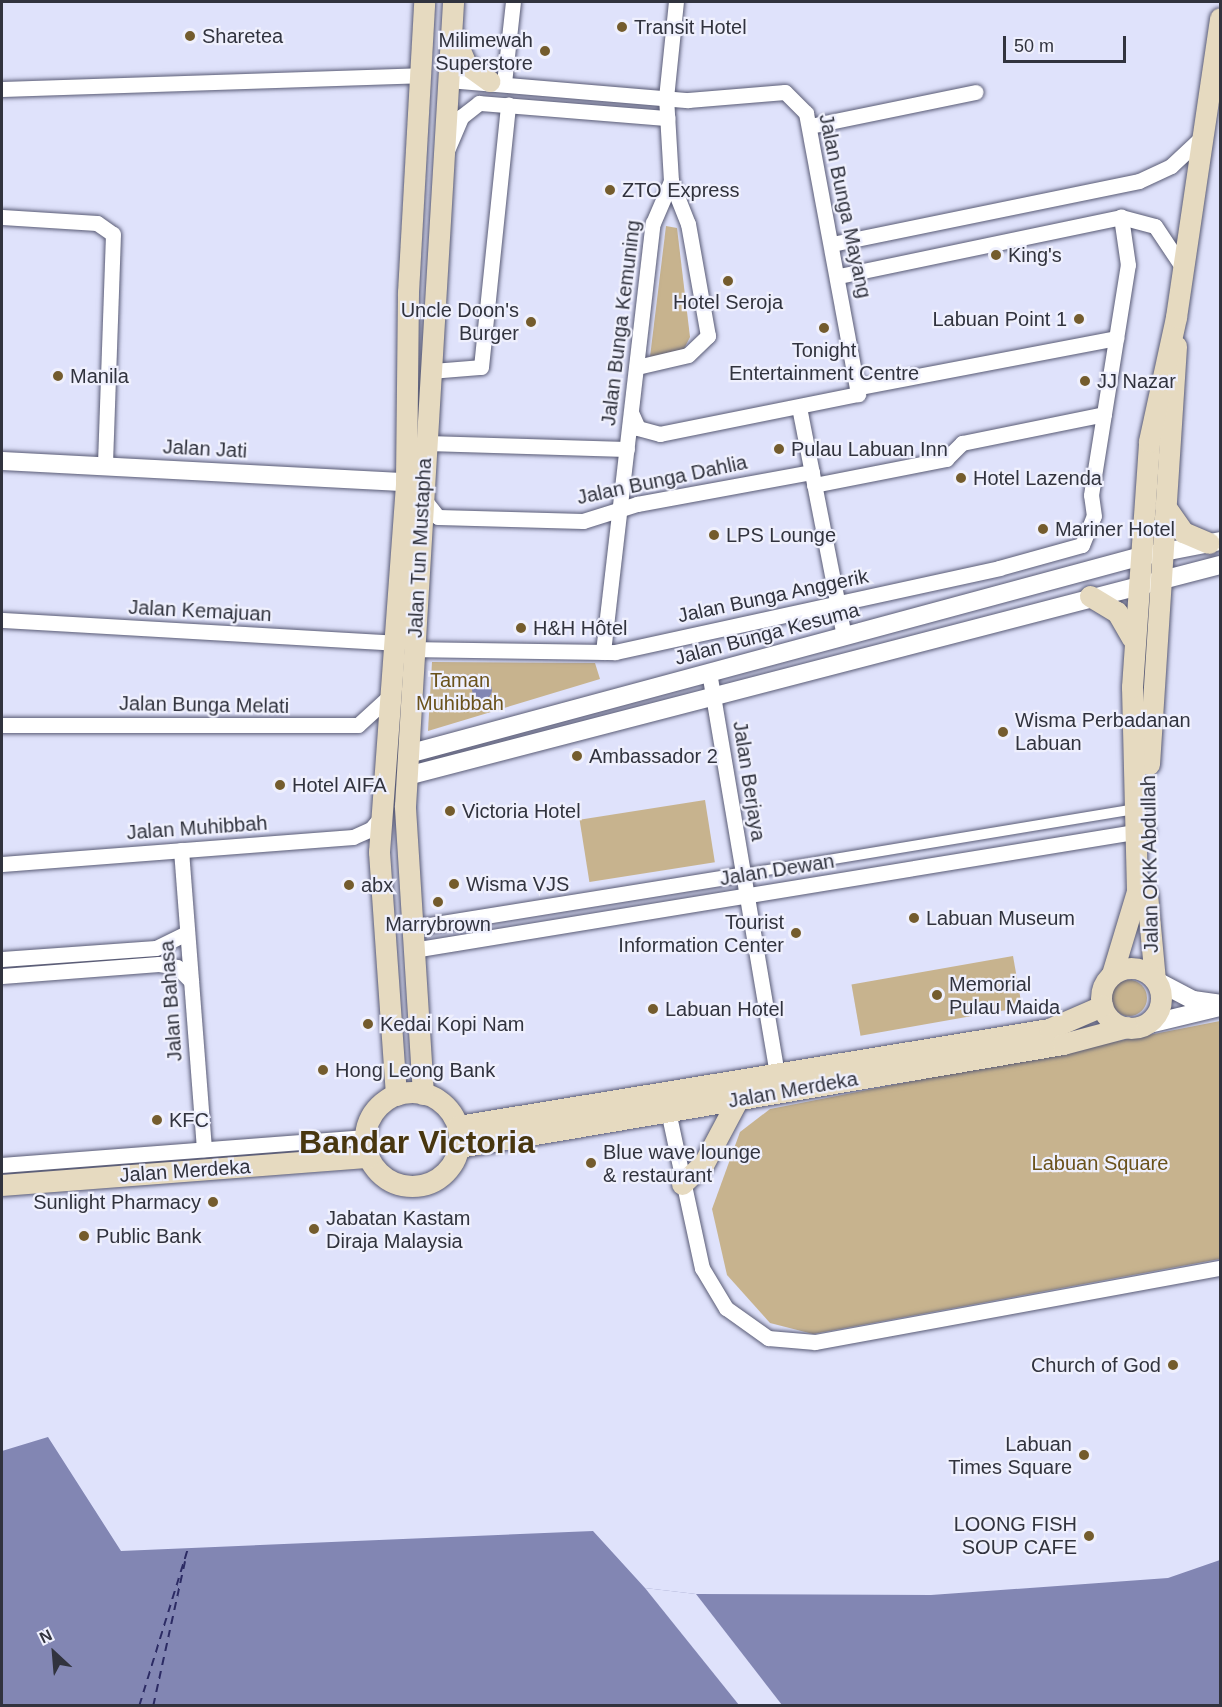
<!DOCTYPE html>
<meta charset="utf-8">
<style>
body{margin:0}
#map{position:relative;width:1222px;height:1707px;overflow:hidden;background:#dfe2fb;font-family:Arial,sans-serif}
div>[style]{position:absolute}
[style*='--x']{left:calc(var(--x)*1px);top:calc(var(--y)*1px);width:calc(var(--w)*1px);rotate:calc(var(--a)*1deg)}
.green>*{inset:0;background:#c7b38e;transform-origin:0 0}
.round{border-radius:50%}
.water>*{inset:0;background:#8286b3}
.pier>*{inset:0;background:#dfe2fb}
.ferry>*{height:1.5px;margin-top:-0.75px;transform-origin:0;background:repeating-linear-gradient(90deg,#2c2b64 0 8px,transparent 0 14px)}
.roads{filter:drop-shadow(0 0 2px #595b75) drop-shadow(0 0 2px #595b75)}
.pedestrian>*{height:10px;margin:-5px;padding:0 5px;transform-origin:5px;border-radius:5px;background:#fff}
.minor>*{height:15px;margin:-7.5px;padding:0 7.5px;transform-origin:7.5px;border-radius:7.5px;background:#fff}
.tertiary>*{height:18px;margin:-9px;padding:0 9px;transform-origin:9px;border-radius:9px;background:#fff}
.secondary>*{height:21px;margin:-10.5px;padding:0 10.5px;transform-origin:10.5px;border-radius:10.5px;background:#e6dac0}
.secondary>.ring{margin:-10.5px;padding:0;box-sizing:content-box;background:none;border:21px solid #e6dac0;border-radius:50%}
.dots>*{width:16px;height:16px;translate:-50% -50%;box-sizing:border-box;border:3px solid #eff0fd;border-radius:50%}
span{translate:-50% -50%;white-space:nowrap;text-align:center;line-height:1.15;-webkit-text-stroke:4.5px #eff0fd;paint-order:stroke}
.poi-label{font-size:20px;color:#31333e}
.left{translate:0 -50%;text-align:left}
.right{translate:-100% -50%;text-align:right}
.street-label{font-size:20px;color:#31333e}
.park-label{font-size:20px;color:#6a521b}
.town-label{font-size:32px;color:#48360f;font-weight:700}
.frame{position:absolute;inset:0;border:3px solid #31333e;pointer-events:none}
.north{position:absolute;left:24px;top:1623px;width:60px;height:60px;-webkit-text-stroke:4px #eff0fd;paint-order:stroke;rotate:334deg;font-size:16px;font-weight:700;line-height:24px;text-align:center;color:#31333e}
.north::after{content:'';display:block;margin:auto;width:21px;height:27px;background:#31333e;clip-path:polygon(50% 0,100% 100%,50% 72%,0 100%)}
.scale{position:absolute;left:1003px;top:36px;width:123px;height:27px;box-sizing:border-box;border:3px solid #31333e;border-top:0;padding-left:8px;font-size:18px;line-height:21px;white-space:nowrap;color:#31333e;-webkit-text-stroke:4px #eff0fd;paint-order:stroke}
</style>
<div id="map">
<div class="green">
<i style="clip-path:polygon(666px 226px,677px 228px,690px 337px,684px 349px,650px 357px)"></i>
<i style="clip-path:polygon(432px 662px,595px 663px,600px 679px,428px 731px)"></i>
<i style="left:705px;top:800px;width:63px;height:127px;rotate:81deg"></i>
<i style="left:1013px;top:956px;width:52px;height:164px;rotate:80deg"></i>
<i class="round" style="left:1111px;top:980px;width:36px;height:36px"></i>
<i style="clip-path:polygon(1220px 1021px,1220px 1259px,813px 1334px,770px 1323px,727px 1275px,712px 1209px,740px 1132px,770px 1109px)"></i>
</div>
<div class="water">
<i class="round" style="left:472px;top:680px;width:20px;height:20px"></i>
<i style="clip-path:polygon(48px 1437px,121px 1551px,593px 1531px,645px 1588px,696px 1594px,931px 1595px,1168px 1578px,1220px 1560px,1220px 1705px,2px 1706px,2px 1451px)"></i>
</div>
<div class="pier">
<i style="clip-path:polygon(645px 1588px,696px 1594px,782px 1705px,739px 1705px)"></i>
</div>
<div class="ferry">
<i style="--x:139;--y:1706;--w:165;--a:-72.8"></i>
<i style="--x:153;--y:1706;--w:148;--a:-77.6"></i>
</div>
<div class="roads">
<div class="pedestrian">
<i style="--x:743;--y:874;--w:398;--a:-9.4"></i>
</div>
<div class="minor">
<i style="--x:448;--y:80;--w:241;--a:4.8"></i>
<i style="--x:688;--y:100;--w:97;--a:-4.7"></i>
<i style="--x:785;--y:92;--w:30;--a:45"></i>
<i style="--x:806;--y:113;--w:286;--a:79.5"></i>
<i style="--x:858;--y:394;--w:202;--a:168.6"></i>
<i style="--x:660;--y:434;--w:23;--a:-165"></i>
<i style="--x:638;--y:428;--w:17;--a:-114"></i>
<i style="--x:504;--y:83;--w:81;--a:-83.7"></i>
<i style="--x:2;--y:89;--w:418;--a:-1.9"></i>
<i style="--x:810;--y:126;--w:169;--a:-11.6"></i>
<i style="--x:448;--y:148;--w:34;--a:-67"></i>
<i style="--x:461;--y:117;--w:23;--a:-38"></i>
<i style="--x:479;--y:103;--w:189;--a:4.6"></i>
<i style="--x:2;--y:217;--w:95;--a:3.6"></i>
<i style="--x:97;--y:223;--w:19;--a:35"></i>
<i style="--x:113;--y:234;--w:233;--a:92"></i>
<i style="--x:832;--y:244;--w:313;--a:-11.6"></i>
<i style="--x:1139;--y:181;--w:35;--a:-25"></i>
<i style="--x:1171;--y:166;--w:44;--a:-43.2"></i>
<i style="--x:839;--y:276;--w:288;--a:-11.8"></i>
<i style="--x:1121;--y:217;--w:35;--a:15"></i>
<i style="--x:1155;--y:226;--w:50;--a:56.3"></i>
<i style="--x:637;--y:367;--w:52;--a:-13.2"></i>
<i style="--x:688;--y:355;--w:28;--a:-44"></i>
<i style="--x:708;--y:336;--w:114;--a:-100.1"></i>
<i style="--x:688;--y:224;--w:46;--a:-111.6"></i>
<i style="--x:431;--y:371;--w:50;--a:-4.6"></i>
<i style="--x:481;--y:367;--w:264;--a:-84.1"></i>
<i style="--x:860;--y:387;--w:261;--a:-10.8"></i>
<i style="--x:799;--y:407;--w:233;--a:78.9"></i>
<i style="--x:426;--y:443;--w:201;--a:1.7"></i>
<i style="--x:814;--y:485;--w:135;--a:-11.1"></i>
<i style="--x:946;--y:459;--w:23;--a:-45"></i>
<i style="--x:962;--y:443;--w:145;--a:-11.5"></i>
<i style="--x:423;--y:498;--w:24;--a:52"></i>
<i style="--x:438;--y:517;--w:145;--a:1.6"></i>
<i style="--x:583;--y:521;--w:57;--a:-17.5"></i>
<i style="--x:637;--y:504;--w:178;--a:-10.4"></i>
<i style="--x:2;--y:620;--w:395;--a:3.3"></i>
<i style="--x:414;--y:649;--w:201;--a:0.9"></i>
<i style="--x:615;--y:652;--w:393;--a:-12.3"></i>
<i style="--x:999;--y:568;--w:86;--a:-15.5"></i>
<i style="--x:1082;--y:545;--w:31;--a:-68"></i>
<i style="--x:1094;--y:516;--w:21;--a:-98"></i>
<i style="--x:1091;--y:495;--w:233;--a:-80.9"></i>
<i style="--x:1128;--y:265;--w:49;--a:-98.3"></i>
<i style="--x:603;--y:652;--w:432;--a:-83.4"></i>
<i style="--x:653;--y:223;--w:46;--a:-66.8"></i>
<i style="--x:671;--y:181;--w:83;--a:-93.4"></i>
<i style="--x:666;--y:98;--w:97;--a:-84.1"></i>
<i style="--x:709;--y:672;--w:408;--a:80.4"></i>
<i style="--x:2;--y:725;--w:356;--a:0"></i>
<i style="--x:358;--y:725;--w:47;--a:-42.4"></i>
<i style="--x:181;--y:850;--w:300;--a:85.6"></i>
<i style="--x:2;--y:864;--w:352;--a:-4.4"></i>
<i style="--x:353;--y:837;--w:20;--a:-24"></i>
<i style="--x:371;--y:829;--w:17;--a:-50"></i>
<i style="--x:411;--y:928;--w:336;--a:-9.2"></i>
<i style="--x:413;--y:950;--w:744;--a:-9.29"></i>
<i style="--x:2;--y:959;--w:154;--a:-4.1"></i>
<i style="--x:156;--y:948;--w:34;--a:-26"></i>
<i style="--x:2;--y:976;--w:157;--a:-4.4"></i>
<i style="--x:159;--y:964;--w:18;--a:9"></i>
<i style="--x:177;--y:967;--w:20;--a:45"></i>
<i style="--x:668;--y:1111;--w:161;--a:77.8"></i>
<i style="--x:702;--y:1268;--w:47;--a:59"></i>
<i style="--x:726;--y:1308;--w:52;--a:35.5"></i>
<i style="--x:768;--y:1338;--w:47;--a:4.9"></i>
<i style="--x:815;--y:1342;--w:412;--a:-10.4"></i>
<i style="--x:2;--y:1165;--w:364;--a:-4.4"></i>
</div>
<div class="tertiary">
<i style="--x:2;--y:461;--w:405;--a:3"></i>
<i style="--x:408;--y:754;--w:756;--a:-15.1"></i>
<i style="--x:1138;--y:557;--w:84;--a:-11"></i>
<i style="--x:407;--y:776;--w:840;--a:-14.55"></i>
<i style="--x:1155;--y:980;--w:43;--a:27.8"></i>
<i style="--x:1193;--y:1000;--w:27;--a:8"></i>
<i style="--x:1141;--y:1026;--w:81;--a:-13.5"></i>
</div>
<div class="secondary">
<i style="--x:454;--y:36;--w:30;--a:67"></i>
<i style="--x:466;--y:64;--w:29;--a:36"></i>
<i style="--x:1165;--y:506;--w:32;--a:55"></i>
<i style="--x:1183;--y:532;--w:28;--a:23"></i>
<i style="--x:1090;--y:596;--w:31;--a:31"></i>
<i style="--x:1117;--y:612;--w:30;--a:60"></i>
<i style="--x:1149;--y:764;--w:419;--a:-86.3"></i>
<i style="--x:1147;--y:894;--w:86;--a:84.7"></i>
<i class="ring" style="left:1101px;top:968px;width:39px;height:39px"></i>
<i style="--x:1112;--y:974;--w:87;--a:-73.2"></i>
<i style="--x:1137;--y:891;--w:204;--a:-91.4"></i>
<i style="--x:1132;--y:687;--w:247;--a:-86"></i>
<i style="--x:1149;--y:441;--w:127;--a:-77.7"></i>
<i style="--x:1176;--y:317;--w:302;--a:-81.6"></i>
<i class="ring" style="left:365px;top:1092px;width:73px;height:73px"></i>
<i style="--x:423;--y:1094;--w:289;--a:-93.6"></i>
<i style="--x:405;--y:806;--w:805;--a:-86.58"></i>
<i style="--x:396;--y:1095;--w:244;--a:-94"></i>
<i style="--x:379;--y:852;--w:371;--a:-85.8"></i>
<i style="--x:406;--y:482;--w:190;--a:-89.4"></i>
<i style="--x:408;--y:292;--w:290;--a:-86.8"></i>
<i style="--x:458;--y:1126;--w:599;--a:-9.32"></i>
<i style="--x:1049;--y:1029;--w:58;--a:-23.5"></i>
<i style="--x:459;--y:1147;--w:613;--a:-9.68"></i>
<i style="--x:1063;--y:1044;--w:66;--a:-14.9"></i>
<i style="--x:682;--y:1184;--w:30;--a:-44"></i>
<i style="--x:704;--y:1163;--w:72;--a:-62"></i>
<i style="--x:2;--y:1185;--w:367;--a:-4.4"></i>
</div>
</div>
<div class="dots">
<i style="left:622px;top:27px;background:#745c2d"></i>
<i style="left:190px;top:36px;background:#745c2d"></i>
<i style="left:545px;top:51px;background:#745c2d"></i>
<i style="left:610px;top:190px;background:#745c2d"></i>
<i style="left:996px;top:255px;background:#745c2d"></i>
<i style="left:728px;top:281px;background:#745c2d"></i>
<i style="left:1079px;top:319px;background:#745c2d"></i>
<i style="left:531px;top:322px;background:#745c2d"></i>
<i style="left:824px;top:328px;background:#745c2d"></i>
<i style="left:58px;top:376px;background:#745c2d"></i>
<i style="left:1085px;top:381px;background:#745c2d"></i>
<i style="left:779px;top:449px;background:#745c2d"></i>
<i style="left:961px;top:478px;background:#745c2d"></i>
<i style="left:1043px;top:529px;background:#745c2d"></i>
<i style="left:714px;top:535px;background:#745c2d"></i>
<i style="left:521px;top:628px;background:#745c2d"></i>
<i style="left:1003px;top:732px;background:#745c2d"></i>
<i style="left:577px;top:756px;background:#745c2d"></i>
<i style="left:280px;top:785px;background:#745c2d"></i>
<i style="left:450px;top:811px;background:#745c2d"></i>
<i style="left:454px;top:884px;background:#745c2d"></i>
<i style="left:349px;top:885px;background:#745c2d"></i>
<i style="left:438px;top:902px;background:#745c2d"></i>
<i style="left:914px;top:918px;background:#745c2d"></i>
<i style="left:796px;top:933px;background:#745c2d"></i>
<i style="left:937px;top:995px;background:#745c2d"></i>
<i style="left:653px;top:1009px;background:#745c2d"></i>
<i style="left:368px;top:1024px;background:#745c2d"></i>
<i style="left:323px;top:1070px;background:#745c2d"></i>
<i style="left:157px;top:1120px;background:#745c2d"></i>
<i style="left:591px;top:1163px;background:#745c2d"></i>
<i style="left:213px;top:1202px;background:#745c2d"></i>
<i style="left:314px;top:1229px;background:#745c2d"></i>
<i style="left:84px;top:1236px;background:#745c2d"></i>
<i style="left:1173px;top:1365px;background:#745c2d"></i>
<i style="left:1084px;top:1455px;background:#745c2d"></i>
<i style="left:1089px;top:1536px;background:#745c2d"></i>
</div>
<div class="poi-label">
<span class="left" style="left:634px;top:27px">Transit Hotel</span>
<span class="left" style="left:202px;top:36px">Sharetea</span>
<span class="right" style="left:533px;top:52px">Milimewah<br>Superstore</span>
<span class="left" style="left:622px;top:190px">ZTO Express</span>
<span class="left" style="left:1008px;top:255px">King's</span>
<span style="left:728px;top:302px">Hotel Seroja</span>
<span class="right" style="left:519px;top:322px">Uncle Doon's<br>Burger</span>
<span class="right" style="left:1067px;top:319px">Labuan Point 1</span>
<span style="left:824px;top:362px">Tonight<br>Entertainment Centre</span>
<span class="left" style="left:70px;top:376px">Manila</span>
<span class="left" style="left:1097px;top:381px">JJ Nazar</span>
<span class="left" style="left:791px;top:449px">Pulau Labuan Inn</span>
<span class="left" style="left:973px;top:478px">Hotel Lazenda</span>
<span class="left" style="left:1055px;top:529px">Mariner Hotel</span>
<span class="left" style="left:726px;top:535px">LPS Lounge</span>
<span class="left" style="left:533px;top:628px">H&amp;H Hôtel</span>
<span class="left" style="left:1015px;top:732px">Wisma Perbadanan<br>Labuan</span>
<span class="left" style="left:589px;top:756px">Ambassador 2</span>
<span class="left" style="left:292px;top:785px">Hotel AIFA</span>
<span class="left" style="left:462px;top:811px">Victoria Hotel</span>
<span class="left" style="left:466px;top:884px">Wisma VJS</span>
<span class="left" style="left:361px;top:885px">abx</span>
<span class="left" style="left:926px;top:918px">Labuan Museum</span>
<span class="right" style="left:784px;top:934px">Tourist<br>Information Center</span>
<span style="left:438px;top:924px">Marrybrown</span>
<span class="left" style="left:949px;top:996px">Memorial<br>Pulau Maida</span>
<span class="left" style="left:665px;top:1009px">Labuan Hotel</span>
<span class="left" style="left:380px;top:1024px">Kedai Kopi Nam</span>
<span class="left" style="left:335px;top:1070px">Hong Leong Bank</span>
<span class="left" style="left:169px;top:1120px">KFC</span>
<span class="left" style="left:603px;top:1164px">Blue wave lounge<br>&amp; restaurant</span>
<span class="right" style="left:201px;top:1202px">Sunlight Pharmacy</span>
<span class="left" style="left:326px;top:1230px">Jabatan Kastam<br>Diraja Malaysia</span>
<span class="left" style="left:96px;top:1236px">Public Bank</span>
<span class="right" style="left:1161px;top:1365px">Church of God</span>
<span class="right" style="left:1072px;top:1456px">Labuan<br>Times Square</span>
<span class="right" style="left:1077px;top:1536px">LOONG FISH<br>SOUP CAFE</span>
</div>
<div class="street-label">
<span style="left:845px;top:206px;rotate:78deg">Jalan Bunga Mayang</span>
<span style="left:621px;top:323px;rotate:-83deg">Jalan Bunga Kemuning</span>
<span style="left:205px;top:449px;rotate:3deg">Jalan Jati</span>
<span style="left:662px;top:480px;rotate:-12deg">Jalan Bunga Dahlia</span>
<span style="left:420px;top:548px;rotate:-87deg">Jalan Tun Mustapha</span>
<span style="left:773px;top:596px;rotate:-12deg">Jalan Bunga Anggerik</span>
<span style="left:200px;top:611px;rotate:3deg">Jalan Kemajuan</span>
<span style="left:767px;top:634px;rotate:-15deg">Jalan Bunga Kesuma</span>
<span style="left:204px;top:705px;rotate:1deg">Jalan Bunga Melati</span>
<span style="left:749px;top:781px;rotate:81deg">Jalan Berjaya</span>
<span style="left:197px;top:828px;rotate:-4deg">Jalan Muhibbah</span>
<span style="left:1150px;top:864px;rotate:-91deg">Jalan OKK Abdullah</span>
<span style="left:777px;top:870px;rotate:-9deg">Jalan Dewan</span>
<span style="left:171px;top:1001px;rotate:-94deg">Jalan Bahasa</span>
<span style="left:793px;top:1090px;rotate:-10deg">Jalan Merdeka</span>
<span style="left:185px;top:1171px;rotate:-4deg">Jalan Merdeka</span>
</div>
<div class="park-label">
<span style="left:460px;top:692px">Taman<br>Muhibbah</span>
<span style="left:1100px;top:1163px">Labuan Square</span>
</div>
<div class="town-label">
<span style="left:417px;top:1142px">Bandar Victoria</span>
</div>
<div class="frame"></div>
<div class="north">N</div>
<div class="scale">50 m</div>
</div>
